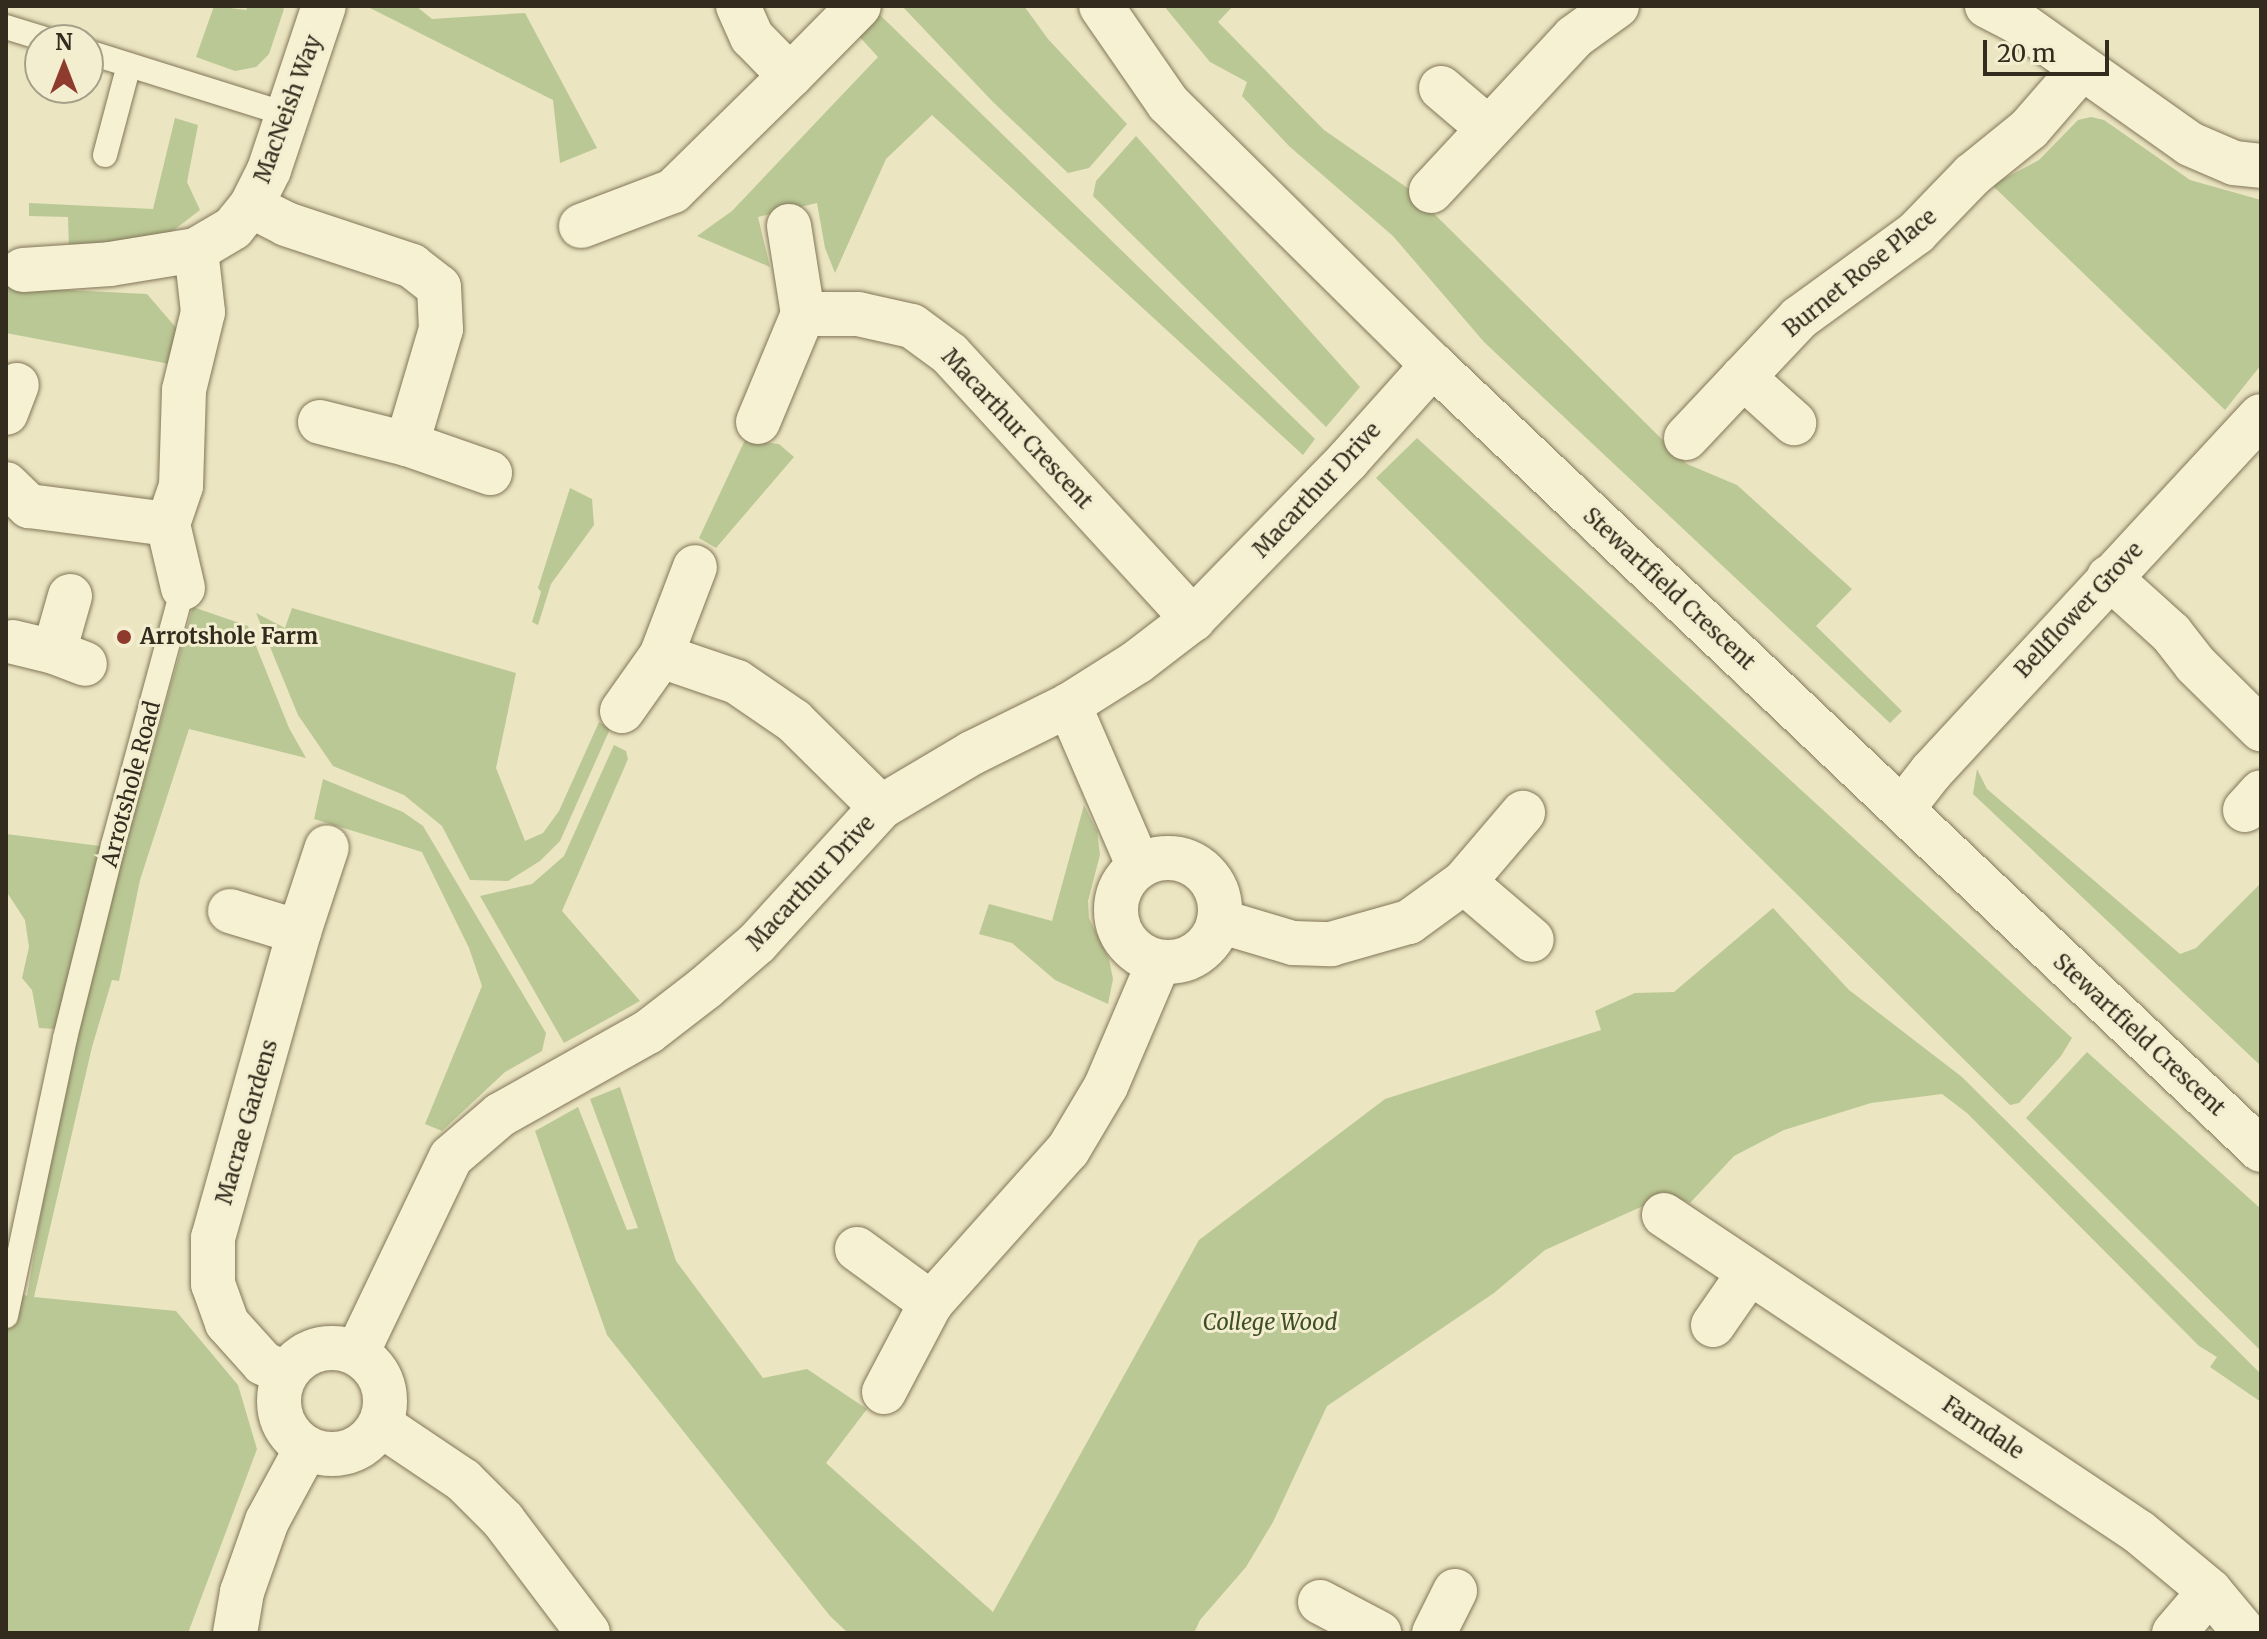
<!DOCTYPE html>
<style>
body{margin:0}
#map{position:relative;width:2267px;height:1639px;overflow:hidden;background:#ebe5c1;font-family:Merriweather,serif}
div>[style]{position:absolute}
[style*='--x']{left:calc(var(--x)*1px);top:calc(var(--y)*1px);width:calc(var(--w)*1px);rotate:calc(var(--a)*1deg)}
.green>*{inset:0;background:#bac895}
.roads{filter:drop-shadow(0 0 2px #837659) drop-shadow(0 0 2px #837659)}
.service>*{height:24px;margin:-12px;padding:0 12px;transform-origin:12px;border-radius:12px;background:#f6f1d3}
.minor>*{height:44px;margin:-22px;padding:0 22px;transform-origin:22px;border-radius:22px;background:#f6f1d3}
.minor>.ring{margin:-22px;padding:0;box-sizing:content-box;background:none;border:44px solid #f6f1d3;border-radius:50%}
.tertiary>*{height:44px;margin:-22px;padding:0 22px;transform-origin:22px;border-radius:22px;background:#f6f1d3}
.dots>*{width:22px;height:22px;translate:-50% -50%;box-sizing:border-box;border:4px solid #f3eed0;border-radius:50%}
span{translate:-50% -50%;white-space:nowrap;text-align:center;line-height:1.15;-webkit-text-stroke:6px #f3eed0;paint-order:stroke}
.street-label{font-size:22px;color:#332b1d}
.poi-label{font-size:22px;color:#332b1d;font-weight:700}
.left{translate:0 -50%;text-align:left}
.park-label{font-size:22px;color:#3e4f25;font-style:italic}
.frame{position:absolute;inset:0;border:8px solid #332b1d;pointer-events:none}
.north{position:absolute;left:24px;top:24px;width:80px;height:80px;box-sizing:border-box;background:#f3eed0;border:2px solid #a6a088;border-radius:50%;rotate:0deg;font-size:22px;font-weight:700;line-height:32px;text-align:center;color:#332b1d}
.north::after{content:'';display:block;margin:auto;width:28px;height:36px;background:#8e3b2d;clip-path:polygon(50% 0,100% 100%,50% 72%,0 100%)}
.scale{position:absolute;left:1983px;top:40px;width:126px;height:36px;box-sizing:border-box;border:4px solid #332b1d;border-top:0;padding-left:10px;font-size:24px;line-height:28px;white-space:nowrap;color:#332b1d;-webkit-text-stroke:6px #f3eed0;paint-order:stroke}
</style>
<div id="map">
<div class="green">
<i style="clip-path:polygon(214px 6px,246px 10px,248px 6px,281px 6px,284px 9px,269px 54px,256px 67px,235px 71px,196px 57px)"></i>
<i style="clip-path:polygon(416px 6px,432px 19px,525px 13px,597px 148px,560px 163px,553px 100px,368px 7px)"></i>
<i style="clip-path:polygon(902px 6px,1024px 6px,1048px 39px,1127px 124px,1089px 168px,1068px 173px,993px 102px)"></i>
<i style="clip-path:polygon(1164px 6px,1233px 6px,1218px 22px,1324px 130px,1409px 189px,1687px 464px,1737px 485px,1852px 589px,1816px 626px,1902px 711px,1890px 723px,1484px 342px,1393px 236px,1289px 146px,1242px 96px,1247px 82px,1210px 62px)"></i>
<i style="clip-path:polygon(878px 13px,1315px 439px,1303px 455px,932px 115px,886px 159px,835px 273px,825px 248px,817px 203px,758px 217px,770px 267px,697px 236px,732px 211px,878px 57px,857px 34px)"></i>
<i style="clip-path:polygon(2091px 117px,2104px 120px,2190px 180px,2261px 200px,2261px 365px,2225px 410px,1992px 185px,2039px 160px,2078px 120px)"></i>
<i style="clip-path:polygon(175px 118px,198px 125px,187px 182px,200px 210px,170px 233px,69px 249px,68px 217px,29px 216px,29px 203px,153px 209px)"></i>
<i style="clip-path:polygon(1136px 136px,1360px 387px,1326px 427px,1093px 196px,1096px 181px)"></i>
<i style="clip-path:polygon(6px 287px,147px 294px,178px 330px,170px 364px,6px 333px)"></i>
<i style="clip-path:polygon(1417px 438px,2072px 1038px,2061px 1056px,2019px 1103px,2010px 1105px,1376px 478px)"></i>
<i style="clip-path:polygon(745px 440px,779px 444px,794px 457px,716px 548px,699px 538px)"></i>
<i style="clip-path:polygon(570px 488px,592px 499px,594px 525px,551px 584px,538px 625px,532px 622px,541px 592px,538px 588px)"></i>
<i style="clip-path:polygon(193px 607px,248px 626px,289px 728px,306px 758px,189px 729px,140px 880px,119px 981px,112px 980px,92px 1047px,34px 1297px,176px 1311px,238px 1385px,257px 1449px,188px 1633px,6px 1633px,6px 1288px,27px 1296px,51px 1152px,101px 932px)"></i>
<i style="clip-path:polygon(292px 608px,516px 673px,496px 768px,525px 841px,543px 833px,559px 811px,599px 722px,610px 729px,560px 841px,540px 861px,508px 881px,470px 880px,442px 826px,404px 795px,333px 766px,298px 715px,256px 613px,285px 628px)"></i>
<i style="clip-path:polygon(614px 745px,626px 751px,628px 759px,562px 911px,640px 1001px,564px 1043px,480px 896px,532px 884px,564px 856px)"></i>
<i style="clip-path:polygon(1977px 769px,1987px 789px,2180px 954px,2196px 948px,2261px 883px,2261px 1066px,1973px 794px)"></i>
<i style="clip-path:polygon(323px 779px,403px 812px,423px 826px,546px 1033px,542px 1051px,505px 1072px,442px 1131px,425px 1124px,482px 986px,469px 948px,422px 852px,314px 819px)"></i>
<i style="clip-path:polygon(1084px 805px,1097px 831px,1100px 855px,1088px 901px,1089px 918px,1109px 959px,1113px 979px,1108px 1004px,1055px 980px,1012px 943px,979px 934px,989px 904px,1052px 921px)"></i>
<i style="clip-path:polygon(6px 834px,100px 846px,56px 1029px,39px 1028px,32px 990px,22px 978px,29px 947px,25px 920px,6px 891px)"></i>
<i style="clip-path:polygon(1773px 908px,1849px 990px,1962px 1077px,2261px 1374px,2261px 1402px,2210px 1367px,2217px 1357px,2199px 1346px,1967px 1113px,1942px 1094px,1871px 1103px,1784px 1130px,1734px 1156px,1690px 1203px,1662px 1192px,1643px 1206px,1545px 1250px,1494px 1293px,1327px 1406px,1273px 1522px,1246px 1567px,1200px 1620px,1194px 1633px,848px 1633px,830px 1616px,607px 1335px,535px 1131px,578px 1107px,627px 1230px,638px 1228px,590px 1099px,620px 1087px,676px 1261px,763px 1378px,807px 1369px,867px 1409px,826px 1463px,993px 1612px,1199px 1240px,1385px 1099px,1601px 1030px,1595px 1011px,1635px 993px,1674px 992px)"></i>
<i style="clip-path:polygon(2087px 1052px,2261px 1209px,2261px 1351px,2026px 1118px)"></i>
</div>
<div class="roads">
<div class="service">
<i style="--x:6;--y:27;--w:44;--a:17.2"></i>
<i style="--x:88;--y:52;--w:211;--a:17.4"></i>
<i style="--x:105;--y:155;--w:93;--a:-75.1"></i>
<i style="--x:6;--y:1316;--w:284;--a:-78"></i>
<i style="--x:65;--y:1038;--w:199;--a:-76"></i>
<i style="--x:113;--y:845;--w:266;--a:-74.8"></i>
</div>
<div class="minor">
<i style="--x:738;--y:6;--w:34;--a:66"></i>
<i style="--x:752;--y:37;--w:54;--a:45.7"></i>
<i style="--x:790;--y:76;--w:98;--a:-45.4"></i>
<i style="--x:1987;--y:6;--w:31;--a:27"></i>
<i style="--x:2015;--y:20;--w:214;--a:35.3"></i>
<i style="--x:2190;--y:144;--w:48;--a:23.4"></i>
<i style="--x:2234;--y:163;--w:27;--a:6"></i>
<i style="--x:1441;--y:88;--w:62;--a:40.4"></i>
<i style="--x:1431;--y:191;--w:210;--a:-47.1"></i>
<i style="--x:1574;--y:37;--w:53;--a:-35.8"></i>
<i style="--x:251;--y:206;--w:39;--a:27"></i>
<i style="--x:286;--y:224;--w:133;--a:18.4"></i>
<i style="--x:412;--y:266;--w:34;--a:38"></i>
<i style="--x:439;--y:287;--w:42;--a:87.3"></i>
<i style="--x:441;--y:329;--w:120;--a:106.5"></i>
<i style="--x:581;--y:226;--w:98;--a:-20.8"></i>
<i style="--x:673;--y:191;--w:164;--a:-44.5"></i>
<i style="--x:789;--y:226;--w:89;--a:81"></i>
<i style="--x:23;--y:270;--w:87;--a:-3.9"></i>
<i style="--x:110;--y:264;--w:87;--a:-9.2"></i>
<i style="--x:196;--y:250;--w:43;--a:-30.7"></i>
<i style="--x:233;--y:228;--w:28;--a:-51"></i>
<i style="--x:251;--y:206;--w:40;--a:-63.4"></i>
<i style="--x:269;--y:170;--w:173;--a:-71.5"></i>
<i style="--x:1743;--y:377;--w:69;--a:42"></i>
<i style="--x:6;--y:413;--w:30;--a:-69"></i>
<i style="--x:320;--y:422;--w:90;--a:14.2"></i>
<i style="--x:407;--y:444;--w:88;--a:19.3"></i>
<i style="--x:758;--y:422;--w:117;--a:-67.4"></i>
<i style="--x:803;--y:314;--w:55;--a:0"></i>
<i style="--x:858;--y:314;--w:55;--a:12.5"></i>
<i style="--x:912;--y:326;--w:47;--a:36.4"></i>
<i style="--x:950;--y:354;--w:360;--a:47.5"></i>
<i style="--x:1686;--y:438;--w:165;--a:-46.7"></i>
<i style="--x:1799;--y:318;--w:145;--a:-36"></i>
<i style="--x:1916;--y:233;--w:81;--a:-46"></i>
<i style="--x:1972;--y:175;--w:73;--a:-38.9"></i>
<i style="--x:2029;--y:129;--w:79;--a:-49.1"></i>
<i style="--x:6;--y:484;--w:32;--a:44"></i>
<i style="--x:29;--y:506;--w:140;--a:7.4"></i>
<i style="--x:2109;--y:577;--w:84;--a:42.1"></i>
<i style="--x:2171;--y:633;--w:39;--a:52"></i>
<i style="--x:2195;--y:664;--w:93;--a:44.6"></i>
<i style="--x:183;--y:588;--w:66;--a:-103.2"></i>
<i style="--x:168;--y:524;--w:40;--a:-71.1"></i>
<i style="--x:181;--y:486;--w:96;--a:-88.2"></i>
<i style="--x:184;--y:390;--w:80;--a:-76.3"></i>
<i style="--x:203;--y:312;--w:62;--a:-96.4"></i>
<i style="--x:70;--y:596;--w:58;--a:105.9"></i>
<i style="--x:54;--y:652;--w:33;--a:21"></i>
<i style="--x:13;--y:642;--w:42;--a:13.7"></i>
<i style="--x:661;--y:656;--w:80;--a:18.9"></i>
<i style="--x:737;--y:682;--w:69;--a:34.4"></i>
<i style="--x:794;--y:721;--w:122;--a:44.7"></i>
<i style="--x:1069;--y:705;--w:176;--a:66.6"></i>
<i style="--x:622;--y:711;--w:67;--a:-54.7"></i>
<i style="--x:661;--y:656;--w:95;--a:-69.1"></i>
<i style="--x:1902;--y:809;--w:47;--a:-51.9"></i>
<i style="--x:1931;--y:772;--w:485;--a:-47.2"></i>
<i style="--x:2245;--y:810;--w:24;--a:-48"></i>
<i class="ring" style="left:1116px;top:858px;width:60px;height:60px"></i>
<i style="--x:1464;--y:882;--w:89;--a:40.5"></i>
<i style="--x:230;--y:911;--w:72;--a:16.9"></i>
<i style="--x:1219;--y:921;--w:77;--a:16.6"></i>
<i style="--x:1293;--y:943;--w:38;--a:2"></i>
<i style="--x:1331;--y:944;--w:81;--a:-15.8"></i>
<i style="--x:1409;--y:922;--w:68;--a:-36"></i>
<i style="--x:1464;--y:882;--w:91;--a:-49.5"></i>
<i style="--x:1664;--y:1215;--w:571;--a:33.72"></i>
<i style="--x:2139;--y:1532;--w:92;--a:39.7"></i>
<i style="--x:2210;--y:1591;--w:55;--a:50.2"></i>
<i style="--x:857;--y:1249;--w:92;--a:36.1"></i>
<i style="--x:1713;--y:1325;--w:63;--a:-55.3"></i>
<i class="ring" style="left:279px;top:1348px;width:62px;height:62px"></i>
<i style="--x:357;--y:1353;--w:217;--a:-64.4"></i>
<i style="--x:451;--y:1157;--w:65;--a:-40.6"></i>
<i style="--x:500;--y:1115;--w:170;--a:-29.3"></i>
<i style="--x:648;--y:1032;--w:72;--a:-37.7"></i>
<i style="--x:705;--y:988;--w:69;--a:-40.9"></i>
<i style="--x:757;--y:943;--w:184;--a:-47.6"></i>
<i style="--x:881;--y:807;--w:106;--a:-30.7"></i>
<i style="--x:972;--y:753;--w:108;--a:-26.3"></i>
<i style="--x:1069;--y:705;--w:80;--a:-32.3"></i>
<i style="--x:1137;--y:662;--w:71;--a:-37.5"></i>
<i style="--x:1193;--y:619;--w:222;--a:-45.7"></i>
<i style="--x:1348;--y:460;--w:127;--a:-48.2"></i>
<i style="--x:285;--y:1373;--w:24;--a:-156"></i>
<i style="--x:263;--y:1363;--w:54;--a:-132"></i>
<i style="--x:227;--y:1323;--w:41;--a:-109.7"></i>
<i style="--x:213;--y:1284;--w:46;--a:-90"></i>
<i style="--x:213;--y:1238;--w:318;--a:-74.3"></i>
<i style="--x:299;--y:932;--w:89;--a:-71.8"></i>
<i style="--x:884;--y:1392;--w:101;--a:-62.2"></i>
<i style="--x:931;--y:1303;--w:205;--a:-48.2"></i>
<i style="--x:1068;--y:1150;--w:74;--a:-59.3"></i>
<i style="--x:1106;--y:1086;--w:135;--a:-66.9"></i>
<i style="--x:381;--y:1425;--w:99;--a:33.9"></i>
<i style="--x:463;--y:1480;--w:57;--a:45"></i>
<i style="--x:503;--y:1520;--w:141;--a:53"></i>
<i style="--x:1320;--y:1602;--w:67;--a:27.7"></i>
<i style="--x:235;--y:1633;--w:42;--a:-80.3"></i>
<i style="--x:242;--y:1592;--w:75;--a:-70.6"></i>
<i style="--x:267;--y:1521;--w:82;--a:-61.6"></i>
<i style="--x:1434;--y:1633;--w:47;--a:-63.4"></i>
<i style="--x:2174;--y:1633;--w:55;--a:-49.4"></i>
</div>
<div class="tertiary">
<i style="--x:1101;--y:6;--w:118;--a:55.4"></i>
<i style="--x:1168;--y:103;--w:373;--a:44.7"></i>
<i style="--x:1433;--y:365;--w:1141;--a:43.47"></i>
</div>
</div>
<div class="dots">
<i style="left:124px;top:637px;background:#8e3b2d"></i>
</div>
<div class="street-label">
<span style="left:288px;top:109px;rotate:-70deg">MacNeish Way</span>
<span style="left:1860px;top:273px;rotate:-39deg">Burnet Rose Place</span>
<span style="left:1017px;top:429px;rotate:47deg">Macarthur Crescent</span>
<span style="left:1317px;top:490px;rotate:-47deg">Macarthur Drive</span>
<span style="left:1669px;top:589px;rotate:43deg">Stewartfield Crescent</span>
<span style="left:2079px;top:610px;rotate:-47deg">Bellflower Grove</span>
<span style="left:131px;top:784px;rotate:-75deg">Arrotshole Road</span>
<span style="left:811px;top:883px;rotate:-47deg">Macarthur Drive</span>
<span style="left:2139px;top:1035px;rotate:43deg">Stewartfield Crescent</span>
<span style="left:247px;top:1122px;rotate:-74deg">Macrae Gardens</span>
<span style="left:1983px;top:1428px;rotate:34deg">Farndale</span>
</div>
<div class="poi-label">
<span class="left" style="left:140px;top:637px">Arrotshole Farm</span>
</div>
<div class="park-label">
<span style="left:1270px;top:1323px">College Wood</span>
</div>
<div class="frame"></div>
<div class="north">N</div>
<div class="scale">20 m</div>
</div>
